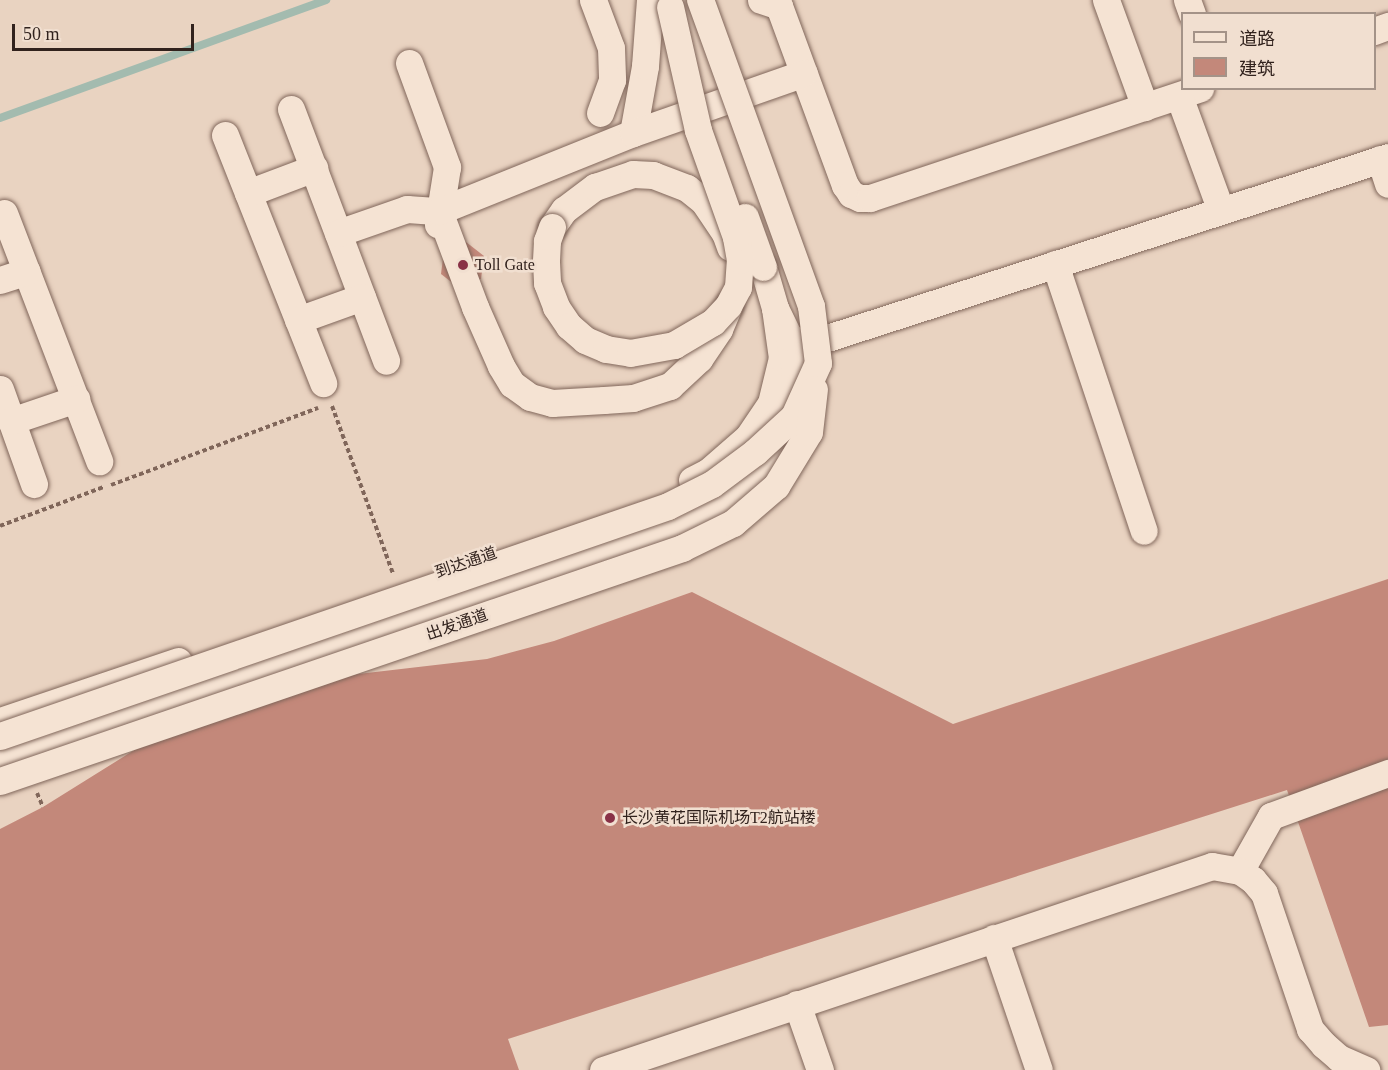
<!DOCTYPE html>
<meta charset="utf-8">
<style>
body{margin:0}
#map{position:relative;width:1388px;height:1070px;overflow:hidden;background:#e9d3c1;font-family:"Times New Roman","Noto Sans SC",serif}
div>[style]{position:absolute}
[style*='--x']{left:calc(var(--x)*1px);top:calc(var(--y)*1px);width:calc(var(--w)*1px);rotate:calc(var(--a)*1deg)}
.stream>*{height:8px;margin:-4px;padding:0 4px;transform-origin:4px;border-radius:4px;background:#a3bbaf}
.building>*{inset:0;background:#c3887a}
.path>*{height:4px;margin-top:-2px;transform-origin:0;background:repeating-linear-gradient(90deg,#80665a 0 4.5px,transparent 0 7.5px)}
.roads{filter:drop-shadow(0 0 2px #80665a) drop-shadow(0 0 2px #80665a)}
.minor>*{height:27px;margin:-13.5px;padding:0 13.5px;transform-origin:13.5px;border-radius:13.5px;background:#f5e3d3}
.bridges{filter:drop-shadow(0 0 2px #80665a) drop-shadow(0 0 2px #80665a)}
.minor-bridge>*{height:27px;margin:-13.5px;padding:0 13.5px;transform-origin:13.5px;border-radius:13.5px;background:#f5e3d3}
.dots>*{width:16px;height:16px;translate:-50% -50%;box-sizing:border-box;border:3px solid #f1dfd0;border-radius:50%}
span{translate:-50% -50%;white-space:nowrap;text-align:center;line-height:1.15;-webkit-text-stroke:5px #f1dfd0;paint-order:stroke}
.poi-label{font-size:16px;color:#31221d}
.left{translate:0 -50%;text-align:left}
.street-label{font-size:16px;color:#31221d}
.legend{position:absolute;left:1181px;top:12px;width:195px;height:78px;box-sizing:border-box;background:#f1dfd0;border:2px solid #a49388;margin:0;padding:8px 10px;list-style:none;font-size:18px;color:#31221d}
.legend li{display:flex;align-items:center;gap:12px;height:30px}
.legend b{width:30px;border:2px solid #a49388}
.scale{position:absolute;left:12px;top:24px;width:182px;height:27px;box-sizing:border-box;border:3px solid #31221d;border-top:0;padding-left:8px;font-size:18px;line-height:21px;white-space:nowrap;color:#31221d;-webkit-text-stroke:4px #f1dfd0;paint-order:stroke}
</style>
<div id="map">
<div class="stream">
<i style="--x:0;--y:118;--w:347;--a:-19.9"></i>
</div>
<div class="building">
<i style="clip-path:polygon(466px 242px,484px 256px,481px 279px,459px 288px,441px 274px,444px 251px)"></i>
<i style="clip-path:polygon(1388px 579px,1388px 1025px,1369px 1027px,1287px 790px,508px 1039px,519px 1070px,0 1070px,0 829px,43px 807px,152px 739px,341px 676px,487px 659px,554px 641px,692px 592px,953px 724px)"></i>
</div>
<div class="path">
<i style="--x:332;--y:406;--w:179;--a:70"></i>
<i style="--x:111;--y:485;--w:221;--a:-20.4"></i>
<i style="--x:0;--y:526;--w:111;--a:-20.6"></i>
<i style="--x:37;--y:793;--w:15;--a:67"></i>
</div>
<div class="roads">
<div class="minor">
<i style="--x:593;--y:0;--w:51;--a:69.4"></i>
<i style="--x:611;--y:48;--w:32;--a:88"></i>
<i style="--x:612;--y:80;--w:35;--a:110"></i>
<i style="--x:761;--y:0;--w:19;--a:18"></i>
<i style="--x:779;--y:6;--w:191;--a:69.8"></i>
<i style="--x:845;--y:185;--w:11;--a:56"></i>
<i style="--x:851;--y:194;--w:10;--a:24"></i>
<i style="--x:860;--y:198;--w:10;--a:0"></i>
<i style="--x:870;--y:198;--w:348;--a:-18.4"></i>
<i style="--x:1106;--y:0;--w:114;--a:70"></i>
<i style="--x:1187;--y:0;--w:15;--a:70"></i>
<i style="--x:1374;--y:31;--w:15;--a:-20"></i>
<i style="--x:409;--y:63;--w:111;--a:69.9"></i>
<i style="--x:447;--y:167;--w:58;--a:99"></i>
<i style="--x:1179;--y:96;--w:122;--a:69.9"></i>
<i style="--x:291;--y:109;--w:269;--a:69.3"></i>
<i style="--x:633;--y:133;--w:68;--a:-79.8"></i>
<i style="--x:645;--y:66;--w:66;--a:-85.7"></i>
<i style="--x:225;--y:135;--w:267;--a:68.4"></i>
<i style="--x:1380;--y:159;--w:26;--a:72"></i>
<i style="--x:248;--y:193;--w:71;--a:-20.7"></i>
<i style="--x:439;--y:211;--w:103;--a:69.4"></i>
<i style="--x:475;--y:307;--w:64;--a:66.2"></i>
<i style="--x:501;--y:366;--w:21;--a:59"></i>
<i style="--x:512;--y:384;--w:22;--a:36"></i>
<i style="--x:530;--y:397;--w:23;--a:15"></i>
<i style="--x:552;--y:403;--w:52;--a:-3.3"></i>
<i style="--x:604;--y:400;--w:29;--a:-4"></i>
<i style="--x:633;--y:398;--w:39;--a:-18"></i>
<i style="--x:670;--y:386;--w:40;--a:-43"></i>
<i style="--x:699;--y:359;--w:36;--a:-56"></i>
<i style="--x:719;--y:329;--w:26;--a:-67"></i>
<i style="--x:4;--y:213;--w:266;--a:69"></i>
<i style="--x:552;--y:227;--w:21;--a:-55"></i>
<i style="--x:564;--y:210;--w:39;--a:-37"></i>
<i style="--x:595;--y:187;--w:40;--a:-18.9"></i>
<i style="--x:633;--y:174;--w:20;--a:3"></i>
<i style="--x:653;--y:175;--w:36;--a:21"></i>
<i style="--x:687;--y:188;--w:22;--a:39"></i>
<i style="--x:704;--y:202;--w:37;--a:56"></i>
<i style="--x:725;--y:233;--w:15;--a:70"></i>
<i style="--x:338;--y:233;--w:73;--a:-19.2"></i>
<i style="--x:407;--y:209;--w:32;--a:4"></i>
<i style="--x:439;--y:211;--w:209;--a:-21.9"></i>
<i style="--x:633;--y:133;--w:181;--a:-19.3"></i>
<i style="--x:1055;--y:264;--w:281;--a:71.6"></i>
<i style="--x:0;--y:280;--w:28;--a:-18"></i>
<i style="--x:298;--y:320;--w:68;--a:-19.8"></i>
<i style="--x:793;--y:339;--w:17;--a:17"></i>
<i style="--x:809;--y:344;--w:9;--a:-18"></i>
<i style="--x:818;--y:341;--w:599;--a:-17.89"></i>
<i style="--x:0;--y:389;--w:101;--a:70.3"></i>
<i style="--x:11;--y:421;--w:69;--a:-18.7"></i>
<i style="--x:692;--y:480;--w:18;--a:-27"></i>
<i style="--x:708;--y:472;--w:53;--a:-41.2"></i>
<i style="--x:748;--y:437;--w:41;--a:-55.9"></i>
<i style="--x:771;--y:403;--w:46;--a:-76.3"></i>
<i style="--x:782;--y:358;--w:50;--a:-98"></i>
<i style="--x:775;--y:308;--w:43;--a:-106.3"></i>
<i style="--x:0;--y:721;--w:188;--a:-18.6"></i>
<i style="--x:0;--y:760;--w:718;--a:-18.76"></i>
<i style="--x:680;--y:529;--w:47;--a:-29.3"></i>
<i style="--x:721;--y:506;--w:52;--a:-42.6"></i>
<i style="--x:759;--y:471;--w:53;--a:-54.2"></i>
<i style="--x:790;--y:428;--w:35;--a:-82"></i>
<i style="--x:795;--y:393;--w:27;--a:-92"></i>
<i style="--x:794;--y:366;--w:29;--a:-100"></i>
<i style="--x:789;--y:337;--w:32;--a:-116"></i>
<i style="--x:1240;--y:871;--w:63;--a:-60.6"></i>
<i style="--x:1271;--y:816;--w:125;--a:-20.2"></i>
<i style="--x:994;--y:938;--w:139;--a:71.2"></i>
<i style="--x:797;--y:1004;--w:70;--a:70.8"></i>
<i style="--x:603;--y:1070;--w:642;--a:-18.52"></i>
<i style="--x:1212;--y:866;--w:28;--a:10"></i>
<i style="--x:1240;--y:871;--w:16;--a:35"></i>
<i style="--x:1253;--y:880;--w:17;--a:50"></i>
<i style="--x:1264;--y:893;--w:144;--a:71.3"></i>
<i style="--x:1310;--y:1029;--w:21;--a:49"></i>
<i style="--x:1324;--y:1045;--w:20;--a:41"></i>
<i style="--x:1339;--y:1058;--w:30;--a:24"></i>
</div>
</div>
<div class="bridges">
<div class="minor-bridge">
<i style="--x:745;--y:217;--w:53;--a:70.2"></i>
<i style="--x:552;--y:227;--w:15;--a:110"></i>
<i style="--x:547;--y:241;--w:21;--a:93"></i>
<i style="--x:546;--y:262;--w:21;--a:87"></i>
<i style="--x:547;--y:283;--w:26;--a:69"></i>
<i style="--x:556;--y:307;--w:23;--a:56"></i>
<i style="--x:569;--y:326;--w:21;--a:41"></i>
<i style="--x:585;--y:340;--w:23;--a:23"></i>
<i style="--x:606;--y:349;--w:24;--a:9"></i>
<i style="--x:630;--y:353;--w:45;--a:-10.3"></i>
<i style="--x:674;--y:345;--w:45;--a:-30.5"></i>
<i style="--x:713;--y:322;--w:22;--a:-47"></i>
<i style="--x:728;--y:306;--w:21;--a:-62"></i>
<i style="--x:738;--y:287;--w:27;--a:-86"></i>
<i style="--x:740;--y:260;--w:23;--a:-100"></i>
<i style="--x:736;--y:237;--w:114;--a:-109.6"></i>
<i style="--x:698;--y:130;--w:126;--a:-102.8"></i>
<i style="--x:0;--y:736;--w:706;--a:-19"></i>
<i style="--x:668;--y:506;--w:49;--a:-26.6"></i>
<i style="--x:712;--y:484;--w:54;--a:-36.7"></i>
<i style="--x:755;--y:452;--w:53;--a:-42.7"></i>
<i style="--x:794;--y:416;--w:58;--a:-65.6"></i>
<i style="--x:818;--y:363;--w:57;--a:-97"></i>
<i style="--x:811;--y:306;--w:326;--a:-109.9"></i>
<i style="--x:0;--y:781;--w:721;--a:-18.86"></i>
<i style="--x:682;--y:548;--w:57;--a:-26.1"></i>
<i style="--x:733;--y:523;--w:57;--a:-40.7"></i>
<i style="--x:776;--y:486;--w:63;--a:-58.6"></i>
<i style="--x:809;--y:432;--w:43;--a:-83.4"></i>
</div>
</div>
<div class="dots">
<i style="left:463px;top:265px;background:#893146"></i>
<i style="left:610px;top:818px;background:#893146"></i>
</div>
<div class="poi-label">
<span class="left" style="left:475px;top:265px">Toll Gate</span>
<span class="left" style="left:622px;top:818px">长沙黄花国际机场T2航站楼</span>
</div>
<div class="street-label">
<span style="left:466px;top:563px;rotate:-19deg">到达通道</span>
<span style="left:457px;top:625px;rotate:-19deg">出发通道</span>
</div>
<ul class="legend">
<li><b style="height:8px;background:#f5e3d3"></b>道路</li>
<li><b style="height:16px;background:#c3887a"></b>建筑</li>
</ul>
<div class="scale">50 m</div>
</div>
